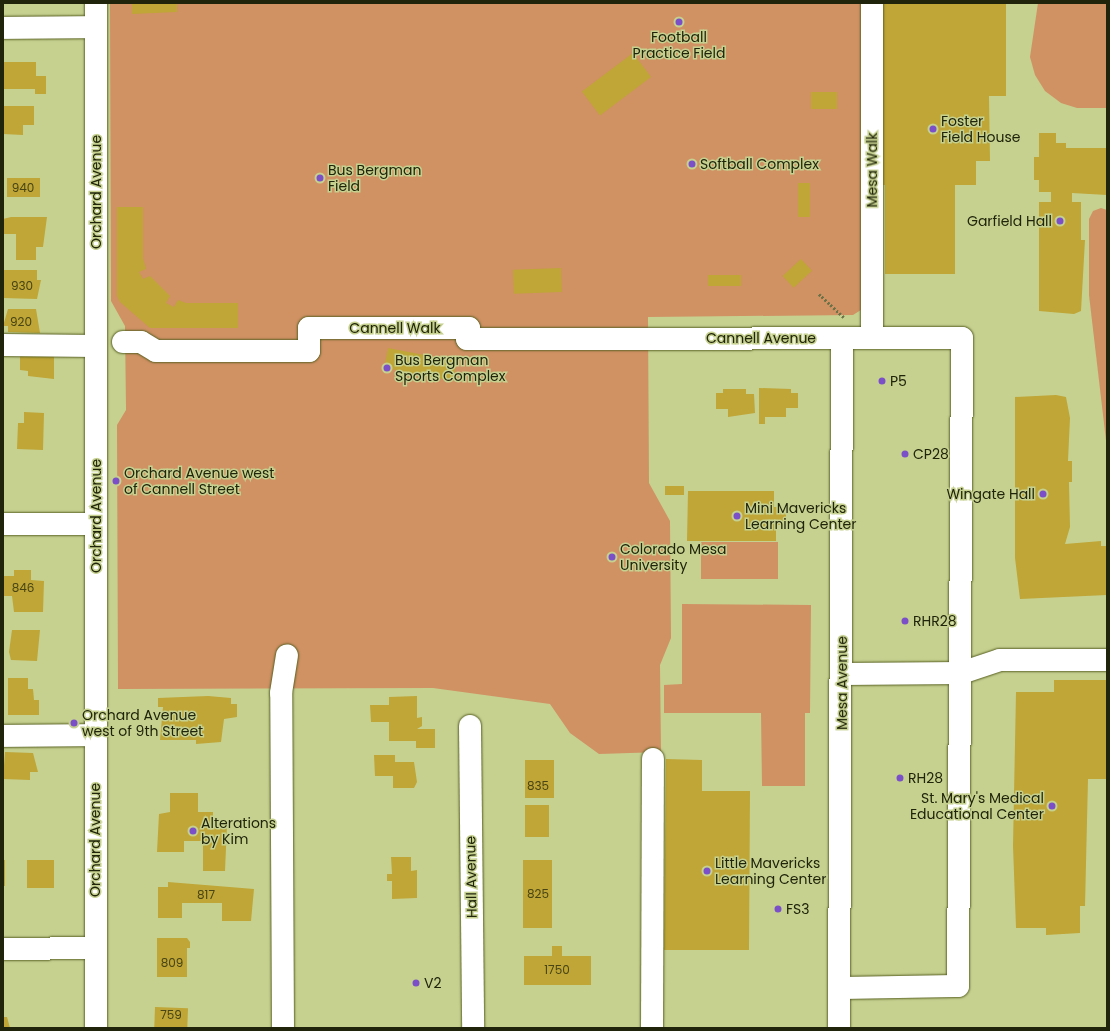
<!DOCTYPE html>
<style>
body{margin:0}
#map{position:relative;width:1110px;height:1031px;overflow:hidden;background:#c6d190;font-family:Poppins,sans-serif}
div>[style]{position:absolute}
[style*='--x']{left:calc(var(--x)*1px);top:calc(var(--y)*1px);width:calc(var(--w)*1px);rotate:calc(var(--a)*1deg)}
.green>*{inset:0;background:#d09163;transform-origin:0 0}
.building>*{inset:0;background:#bfa636;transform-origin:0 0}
.path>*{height:2.5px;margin-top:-1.25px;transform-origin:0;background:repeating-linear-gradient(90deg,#6b7247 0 2px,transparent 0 4px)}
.roads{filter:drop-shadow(0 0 1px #575f20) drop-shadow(0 0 1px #575f20)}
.minor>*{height:22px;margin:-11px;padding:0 11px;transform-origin:11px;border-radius:11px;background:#fff}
.dots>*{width:11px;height:11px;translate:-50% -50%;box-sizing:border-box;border:2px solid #c6d190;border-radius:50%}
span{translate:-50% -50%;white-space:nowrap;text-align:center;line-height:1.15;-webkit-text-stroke:3px #c6d190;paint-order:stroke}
.number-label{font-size:12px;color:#484415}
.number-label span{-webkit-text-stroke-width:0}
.poi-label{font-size:14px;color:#20240a}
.left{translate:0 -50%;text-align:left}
.right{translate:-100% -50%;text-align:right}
.street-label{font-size:14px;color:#20240a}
.frame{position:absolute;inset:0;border:4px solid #20240a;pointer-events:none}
</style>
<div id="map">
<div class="green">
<i style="clip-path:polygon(110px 3px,863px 3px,864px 308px,853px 315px,648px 317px,649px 483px,670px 521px,671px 638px,660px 665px,661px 752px,599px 754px,570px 733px,550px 704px,433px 688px,118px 689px,117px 425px,126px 410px,125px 326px,111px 301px)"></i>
<i style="clip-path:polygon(1038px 3px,1107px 3px,1107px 108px,1077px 108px,1061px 103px,1045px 91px,1035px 75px,1030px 57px)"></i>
<i style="clip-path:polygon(1101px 208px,1107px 210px,1107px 449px,1089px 295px,1089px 219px,1093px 211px)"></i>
<i style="left:701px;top:542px;width:77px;height:37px"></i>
<i style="clip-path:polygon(682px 604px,811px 605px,810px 713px,805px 713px,805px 786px,762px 786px,761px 713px,664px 713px,664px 685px,682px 684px)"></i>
</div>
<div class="building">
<i style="clip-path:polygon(132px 3px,177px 3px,177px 12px,132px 14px)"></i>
<i style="clip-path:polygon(876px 3px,1006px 3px,1006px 96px,989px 96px,990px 161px,976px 161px,976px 185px,955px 185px,955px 274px,885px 274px,885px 185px,882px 185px)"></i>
<i style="left:633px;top:53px;width:30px;height:64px;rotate:53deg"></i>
<i style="clip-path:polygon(3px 62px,36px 62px,36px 76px,46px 76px,46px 94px,35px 94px,35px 89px,3px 89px)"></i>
<i style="left:811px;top:92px;width:26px;height:17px"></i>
<i style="clip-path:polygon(3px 106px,34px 106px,34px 125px,23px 125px,23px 135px,3px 134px)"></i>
<i style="clip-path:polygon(1039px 133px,1056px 133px,1056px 143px,1066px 143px,1066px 148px,1107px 148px,1107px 195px,1072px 193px,1072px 202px,1081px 202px,1081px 240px,1085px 240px,1081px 311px,1074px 314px,1039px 311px,1039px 202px,1051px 202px,1051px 192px,1039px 192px,1039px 180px,1034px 180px,1034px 157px,1039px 157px)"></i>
<i style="left:7px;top:178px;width:33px;height:19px"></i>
<i style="left:798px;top:183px;width:12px;height:34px"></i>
<i style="clip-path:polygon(117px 207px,143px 207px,143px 258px,146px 269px,139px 272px,143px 279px,150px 276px,170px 296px,166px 303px,174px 307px,178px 300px,186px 303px,238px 303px,238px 328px,150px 328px,120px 302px,117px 296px)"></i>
<i style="clip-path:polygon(11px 217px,47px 217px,43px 247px,36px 247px,36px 260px,16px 260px,16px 234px,3px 234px,3px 219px)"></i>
<i style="left:801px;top:259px;width:16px;height:25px;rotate:47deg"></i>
<i style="left:561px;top:268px;width:24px;height:48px;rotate:88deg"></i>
<i style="clip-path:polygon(3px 270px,37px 270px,37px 280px,41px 280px,37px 299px,3px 298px)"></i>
<i style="left:708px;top:275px;width:33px;height:11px"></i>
<i style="clip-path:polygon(8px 309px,36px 309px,40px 333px,8px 332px,8px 326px,3px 326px)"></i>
<i style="left:388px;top:348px;width:70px;height:20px;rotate:11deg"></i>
<i style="clip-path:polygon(20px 356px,54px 356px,54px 379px,28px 376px,28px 371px,20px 370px)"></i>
<i style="clip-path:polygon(759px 388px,791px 389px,791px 393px,798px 393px,798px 408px,786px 408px,786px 417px,765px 417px,765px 424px,759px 424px)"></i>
<i style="clip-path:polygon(723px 389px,746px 389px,746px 394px,754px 394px,755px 413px,728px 417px,728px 409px,716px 409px,716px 393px,723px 393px)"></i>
<i style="clip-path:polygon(1056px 395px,1066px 397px,1070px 418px,1068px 461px,1072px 461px,1072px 482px,1069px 482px,1070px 527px,1065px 544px,1101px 541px,1101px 546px,1107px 546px,1107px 595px,1020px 599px,1015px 558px,1015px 397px)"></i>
<i style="clip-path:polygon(24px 412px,44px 413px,43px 450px,17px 449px,18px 423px,24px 423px)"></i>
<i style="left:665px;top:486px;width:19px;height:9px"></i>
<i style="clip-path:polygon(688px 491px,774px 491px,774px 507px,786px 507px,786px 525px,776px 525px,776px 541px,687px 541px)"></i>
<i style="clip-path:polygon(14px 570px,31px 570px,31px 580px,44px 581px,43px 612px,14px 612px,12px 596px,3px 596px,3px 576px,14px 576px)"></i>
<i style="clip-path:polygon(12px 630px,40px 630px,37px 661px,11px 660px,9px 652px)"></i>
<i style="clip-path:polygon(8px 678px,28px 678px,28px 689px,33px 689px,34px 700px,39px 700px,39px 715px,8px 715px)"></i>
<i style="clip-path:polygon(1054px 680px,1107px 680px,1107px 779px,1088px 779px,1085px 906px,1080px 906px,1080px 933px,1046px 935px,1046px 928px,1016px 928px,1013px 846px,1016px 692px,1054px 692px)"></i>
<i style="clip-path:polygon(208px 696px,231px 698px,231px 704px,237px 704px,237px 717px,224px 719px,221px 742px,196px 744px,196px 740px,160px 740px,163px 707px,158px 707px,158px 698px)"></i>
<i style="clip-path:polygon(417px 696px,417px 718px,422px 717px,422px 726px,417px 729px,435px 729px,435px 748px,416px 748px,416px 741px,389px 741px,389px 722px,371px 722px,370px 705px,389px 705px,389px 697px)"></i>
<i style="clip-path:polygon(5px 752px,33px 753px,38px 772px,30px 772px,30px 780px,3px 779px)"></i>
<i style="clip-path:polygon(374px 755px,395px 755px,395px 762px,414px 762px,417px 782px,414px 788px,393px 788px,393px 776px,375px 776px)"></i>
<i style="clip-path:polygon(666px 759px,702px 760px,702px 791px,750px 791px,749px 950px,664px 950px)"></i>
<i style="left:525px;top:760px;width:29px;height:38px"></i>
<i style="clip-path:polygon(170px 793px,198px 793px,198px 812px,213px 812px,213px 824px,227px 825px,225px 871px,203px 871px,203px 841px,184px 841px,184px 852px,157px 852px,159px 814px,170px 812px)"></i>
<i style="left:525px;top:805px;width:24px;height:32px"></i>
<i style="clip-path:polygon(391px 857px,411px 857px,411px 871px,417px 870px,417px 898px,392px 899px,392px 881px,387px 881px,387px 874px,392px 874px)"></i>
<i style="left:3px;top:860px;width:2px;height:26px"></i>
<i style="left:54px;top:860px;width:28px;height:27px;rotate:90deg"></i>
<i style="left:523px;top:860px;width:29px;height:68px"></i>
<i style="clip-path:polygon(168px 882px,254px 889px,251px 921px,222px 921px,222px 903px,182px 903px,182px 918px,158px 918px,158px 887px,168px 887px)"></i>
<i style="clip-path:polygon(157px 938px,187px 938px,190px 942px,190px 948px,187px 948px,187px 977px,157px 977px)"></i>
<i style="clip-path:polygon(552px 946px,562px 946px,562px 956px,591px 956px,591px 985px,524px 985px,524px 956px,552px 956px)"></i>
<i style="left:155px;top:1007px;width:33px;height:21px;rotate:2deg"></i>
<i style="clip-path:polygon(3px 1017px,7px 1017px,10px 1028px,3px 1028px)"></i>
</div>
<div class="path">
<i style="--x:819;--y:294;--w:34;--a:43"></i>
</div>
<div class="roads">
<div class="minor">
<i style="--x:3;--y:28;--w:93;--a:-0.6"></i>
<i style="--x:872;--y:338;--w:335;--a:-90"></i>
<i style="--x:123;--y:342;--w:18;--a:0"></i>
<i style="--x:141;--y:342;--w:17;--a:31"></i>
<i style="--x:156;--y:351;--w:153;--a:0"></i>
<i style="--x:309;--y:351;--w:23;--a:-90"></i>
<i style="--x:309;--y:328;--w:160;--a:0"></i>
<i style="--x:469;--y:328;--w:11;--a:100"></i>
<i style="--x:467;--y:339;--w:495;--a:-0.1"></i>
<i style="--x:962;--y:338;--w:648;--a:90.35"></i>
<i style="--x:958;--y:986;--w:119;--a:179"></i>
<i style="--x:3;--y:345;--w:93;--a:0.6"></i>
<i style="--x:3;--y:524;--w:93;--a:0"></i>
<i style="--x:843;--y:674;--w:118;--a:-0.5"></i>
<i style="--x:961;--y:673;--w:41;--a:-18.4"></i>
<i style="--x:1000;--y:660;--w:107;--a:0"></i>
<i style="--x:470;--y:726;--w:302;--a:89.4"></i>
<i style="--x:3;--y:736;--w:92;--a:-0.6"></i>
<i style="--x:3;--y:949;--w:92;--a:-0.6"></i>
<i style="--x:96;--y:1028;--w:1025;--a:-90"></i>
<i style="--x:283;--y:1028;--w:335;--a:-90.3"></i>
<i style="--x:281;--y:693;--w:38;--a:-81"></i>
<i style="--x:652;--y:1028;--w:269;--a:-89.8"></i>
<i style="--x:839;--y:1028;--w:690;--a:-89.75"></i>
</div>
</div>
<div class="dots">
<i style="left:679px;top:22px;background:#7a4fc8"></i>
<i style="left:933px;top:129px;background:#7a4fc8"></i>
<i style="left:692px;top:164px;background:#7a4fc8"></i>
<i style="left:320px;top:178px;background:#7a4fc8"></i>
<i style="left:1060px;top:221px;background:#7a4fc8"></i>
<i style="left:387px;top:368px;background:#7a4fc8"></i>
<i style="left:882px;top:381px;background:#7a4fc8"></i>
<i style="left:905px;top:454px;background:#7a4fc8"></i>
<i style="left:116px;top:481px;background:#7a4fc8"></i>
<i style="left:1043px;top:494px;background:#7a4fc8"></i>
<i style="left:737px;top:516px;background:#7a4fc8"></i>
<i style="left:612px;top:557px;background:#7a4fc8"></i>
<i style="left:905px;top:621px;background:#7a4fc8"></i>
<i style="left:74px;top:723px;background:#7a4fc8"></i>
<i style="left:900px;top:778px;background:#7a4fc8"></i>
<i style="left:1052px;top:806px;background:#7a4fc8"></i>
<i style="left:193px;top:831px;background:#7a4fc8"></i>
<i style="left:707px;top:871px;background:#7a4fc8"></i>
<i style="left:778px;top:909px;background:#7a4fc8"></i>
<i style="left:416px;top:983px;background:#7a4fc8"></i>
</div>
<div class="number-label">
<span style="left:23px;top:188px">940</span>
<span style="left:22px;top:286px">930</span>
<span style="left:21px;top:322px">920</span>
<span style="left:23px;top:588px">846</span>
<span style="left:538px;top:786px">835</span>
<span style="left:538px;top:894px">825</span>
<span style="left:206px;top:895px">817</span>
<span style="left:172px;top:963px">809</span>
<span style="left:557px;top:970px">1750</span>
<span style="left:171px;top:1015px">759</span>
</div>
<div class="poi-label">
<span style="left:679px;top:45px">Football<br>Practice Field</span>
<span class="left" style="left:941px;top:129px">Foster<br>Field House</span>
<span class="left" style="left:700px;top:164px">Softball Complex</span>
<span class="left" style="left:328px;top:178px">Bus Bergman<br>Field</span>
<span class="right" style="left:1052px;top:221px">Garfield Hall</span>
<span class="left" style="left:395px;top:368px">Bus Bergman<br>Sports Complex</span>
<span class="left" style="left:890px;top:381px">P5</span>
<span class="left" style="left:913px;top:454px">CP28</span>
<span class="left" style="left:124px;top:481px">Orchard Avenue west<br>of Cannell Street</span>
<span class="right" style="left:1035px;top:494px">Wingate Hall</span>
<span class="left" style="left:745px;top:516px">Mini Mavericks<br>Learning Center</span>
<span class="left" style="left:620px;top:557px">Colorado Mesa<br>University</span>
<span class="left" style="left:913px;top:621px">RHR28</span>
<span class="left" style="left:82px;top:723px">Orchard Avenue<br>west of 9th Street</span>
<span class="left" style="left:908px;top:778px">RH28</span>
<span class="right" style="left:1044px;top:806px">St. Mary's Medical<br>Educational Center</span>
<span class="left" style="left:201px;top:831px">Alterations<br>by Kim</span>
<span class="left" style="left:715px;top:871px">Little Mavericks<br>Learning Center</span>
<span class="left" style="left:786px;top:909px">FS3</span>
<span class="left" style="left:424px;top:983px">V2</span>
</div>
<div class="street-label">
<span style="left:872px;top:170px;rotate:-90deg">Mesa Walk</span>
<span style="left:96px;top:192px;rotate:-90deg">Orchard Avenue</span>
<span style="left:395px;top:328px">Cannell Walk</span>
<span style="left:761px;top:338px">Cannell Avenue</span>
<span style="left:96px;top:516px;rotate:-90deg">Orchard Avenue</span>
<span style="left:842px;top:683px;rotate:-90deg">Mesa Avenue</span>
<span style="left:95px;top:840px;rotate:-90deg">Orchard Avenue</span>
<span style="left:471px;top:877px;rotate:-91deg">Hall Avenue</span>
</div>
<div class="frame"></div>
</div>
